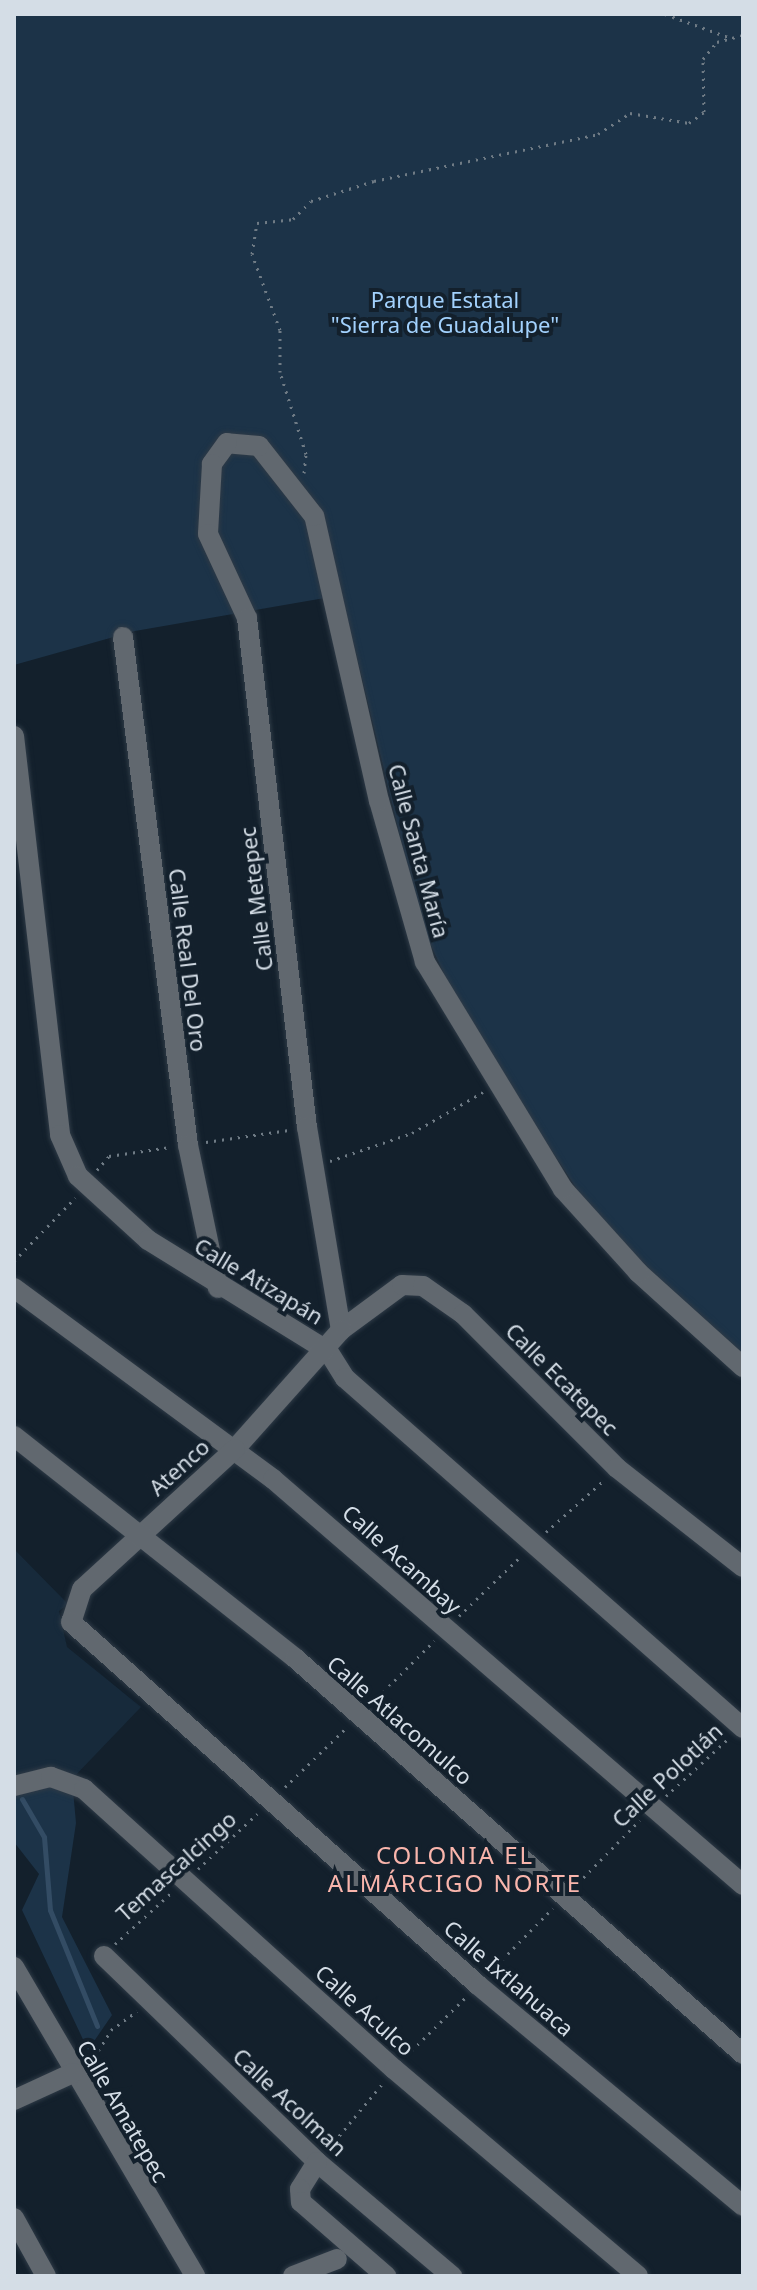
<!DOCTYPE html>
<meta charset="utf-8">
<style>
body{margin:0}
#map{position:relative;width:757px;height:2290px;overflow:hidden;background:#13202c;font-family:"Noto Sans",sans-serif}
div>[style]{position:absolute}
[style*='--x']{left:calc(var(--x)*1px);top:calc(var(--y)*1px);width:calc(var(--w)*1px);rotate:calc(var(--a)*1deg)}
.built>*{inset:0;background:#172a3b}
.green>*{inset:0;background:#1c3348}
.stream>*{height:5px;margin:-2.5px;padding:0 2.5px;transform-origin:2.5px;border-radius:2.5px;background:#334c64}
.path>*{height:3px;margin-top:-1.5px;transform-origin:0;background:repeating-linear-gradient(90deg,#6f7b85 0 2px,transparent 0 8px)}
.roads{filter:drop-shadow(0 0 2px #2e3a46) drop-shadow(0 0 2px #2e3a46)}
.minor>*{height:20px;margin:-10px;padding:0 10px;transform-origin:10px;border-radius:10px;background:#61686f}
span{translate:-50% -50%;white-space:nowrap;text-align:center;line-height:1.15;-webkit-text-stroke:8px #13202c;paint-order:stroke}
.park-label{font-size:22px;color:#a2d1fd}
.street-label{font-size:22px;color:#d4dde6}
.neighbourhood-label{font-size:24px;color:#f9b5ac;letter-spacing:2px}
.frame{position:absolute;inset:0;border:16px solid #d4dde6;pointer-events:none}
</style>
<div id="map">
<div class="built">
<i style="clip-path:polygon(14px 1549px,68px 1604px,59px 1611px,67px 1647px,141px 1707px,72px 1779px,14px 1790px)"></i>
</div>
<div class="green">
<i style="clip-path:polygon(14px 14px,743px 14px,743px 1366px,588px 1206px,464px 1017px,421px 924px,342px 595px,135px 631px,14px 665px)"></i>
<i style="clip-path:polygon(72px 1779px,76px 1823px,62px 1917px,112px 2015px,88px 2050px,22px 1910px,39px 1874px,14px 1842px,14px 1790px)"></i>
</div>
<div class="stream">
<i style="--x:22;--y:1799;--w:44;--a:59.9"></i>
<i style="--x:44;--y:1837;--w:73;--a:85.3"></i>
<i style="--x:50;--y:1910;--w:125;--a:67.9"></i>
</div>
<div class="path">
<i style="--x:665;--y:14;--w:67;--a:20.1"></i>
<i style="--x:304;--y:473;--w:19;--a:-84"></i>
<i style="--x:306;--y:454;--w:86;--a:-107.6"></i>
<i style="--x:280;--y:372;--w:42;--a:-90"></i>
<i style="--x:280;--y:330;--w:81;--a:-110.2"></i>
<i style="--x:252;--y:254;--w:31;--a:-81"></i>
<i style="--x:257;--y:223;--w:36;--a:-6"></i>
<i style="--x:293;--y:219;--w:25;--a:-45"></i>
<i style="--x:311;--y:201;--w:66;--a:-17.6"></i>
<i style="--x:374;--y:181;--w:229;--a:-11.8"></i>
<i style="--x:598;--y:134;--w:38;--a:-33"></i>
<i style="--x:630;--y:113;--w:60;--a:9.6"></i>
<i style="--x:689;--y:123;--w:19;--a:-36"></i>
<i style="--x:704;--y:112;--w:53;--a:-91.1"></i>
<i style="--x:703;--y:59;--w:22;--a:-51"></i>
<i style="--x:717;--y:42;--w:27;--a:-15"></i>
<i style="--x:206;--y:1142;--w:84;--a:-8.2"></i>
<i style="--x:330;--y:1161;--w:87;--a:-18.9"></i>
<i style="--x:412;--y:1133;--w:82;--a:-30"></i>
<i style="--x:97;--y:1170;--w:18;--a:-49"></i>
<i style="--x:109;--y:1156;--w:62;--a:-8.4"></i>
<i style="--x:14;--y:1261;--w:88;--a:-45.9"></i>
<i style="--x:546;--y:1532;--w:76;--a:-41.8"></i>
<i style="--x:459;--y:1616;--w:85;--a:-44"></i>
<i style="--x:372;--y:1703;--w:88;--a:-45"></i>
<i style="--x:285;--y:1787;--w:85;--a:-44"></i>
<i style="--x:666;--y:1796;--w:84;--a:-42.6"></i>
<i style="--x:198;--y:1869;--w:81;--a:-43"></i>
<i style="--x:578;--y:1883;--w:88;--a:-45.5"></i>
<i style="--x:115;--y:1944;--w:76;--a:-42.3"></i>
<i style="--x:491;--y:1971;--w:88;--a:-45.5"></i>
<i style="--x:406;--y:2056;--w:84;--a:-44.5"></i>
<i style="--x:90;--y:2064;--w:40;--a:-58"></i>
<i style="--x:111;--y:2030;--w:32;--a:-36"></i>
<i style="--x:329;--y:2148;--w:85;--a:-50.3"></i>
</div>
<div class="roads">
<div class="minor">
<i style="--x:123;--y:637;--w:512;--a:82.71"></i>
<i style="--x:188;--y:1145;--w:146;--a:78.2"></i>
<i style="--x:14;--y:736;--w:402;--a:83.4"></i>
<i style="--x:60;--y:1135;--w:45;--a:66.3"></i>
<i style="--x:78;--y:1176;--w:95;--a:42.4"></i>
<i style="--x:148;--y:1240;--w:211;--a:31.7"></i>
<i style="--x:328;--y:1351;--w:32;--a:58"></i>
<i style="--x:345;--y:1378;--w:530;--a:41.33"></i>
<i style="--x:14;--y:1288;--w:322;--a:36.4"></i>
<i style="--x:273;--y:1479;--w:621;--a:40.82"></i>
<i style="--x:341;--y:1330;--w:76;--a:-36.4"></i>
<i style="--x:402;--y:1285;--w:21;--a:3"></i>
<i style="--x:423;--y:1286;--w:49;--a:35"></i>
<i style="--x:463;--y:1314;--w:218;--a:45"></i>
<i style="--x:617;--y:1468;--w:160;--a:38.2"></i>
<i style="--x:743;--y:1367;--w:142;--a:-137.9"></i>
<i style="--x:638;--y:1272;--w:112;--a:-132.1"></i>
<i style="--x:563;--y:1189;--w:266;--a:-121.3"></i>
<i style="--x:425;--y:962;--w:167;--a:-105.9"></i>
<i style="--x:379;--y:801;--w:292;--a:-102.8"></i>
<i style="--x:314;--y:516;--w:89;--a:-128.2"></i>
<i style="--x:259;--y:446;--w:32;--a:-175"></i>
<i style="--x:227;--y:443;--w:26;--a:126"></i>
<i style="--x:212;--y:464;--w:70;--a:93.3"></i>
<i style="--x:208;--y:534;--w:93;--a:65.1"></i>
<i style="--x:247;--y:618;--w:513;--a:83.28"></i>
<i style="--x:307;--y:1127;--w:206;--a:80.5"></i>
<i style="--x:341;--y:1330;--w:159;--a:131.7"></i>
<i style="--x:235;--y:1449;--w:207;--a:137.5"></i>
<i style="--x:82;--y:1589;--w:35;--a:108"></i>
<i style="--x:71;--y:1622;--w:545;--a:41.73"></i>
<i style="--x:478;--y:1985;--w:345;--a:39.8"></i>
<i style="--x:14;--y:1436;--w:358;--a:38.3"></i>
<i style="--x:295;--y:1658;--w:598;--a:41.47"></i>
<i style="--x:14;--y:1786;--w:38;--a:-14"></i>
<i style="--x:51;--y:1777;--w:35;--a:20"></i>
<i style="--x:84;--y:1789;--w:418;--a:42.1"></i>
<i style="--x:394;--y:2069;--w:320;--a:40.3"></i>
<i style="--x:104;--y:1956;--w:296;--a:44"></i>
<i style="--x:317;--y:2162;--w:177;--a:40.2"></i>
<i style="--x:14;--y:1967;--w:358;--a:59.6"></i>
<i style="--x:14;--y:2100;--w:65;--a:-24.6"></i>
<i style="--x:317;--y:2162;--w:32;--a:122"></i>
<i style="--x:300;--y:2189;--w:13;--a:86"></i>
<i style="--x:301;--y:2202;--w:113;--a:41"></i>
<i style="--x:14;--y:2218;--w:66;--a:61.1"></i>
<i style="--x:293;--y:2276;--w:47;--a:-21.1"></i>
</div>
</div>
<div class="park-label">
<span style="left:445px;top:312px">Parque Estatal<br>"Sierra de Guadalupe"</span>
</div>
<div class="street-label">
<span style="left:419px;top:851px;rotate:75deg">Calle Santa María</span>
<span style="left:256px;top:899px;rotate:-97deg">Calle Metepec</span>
<span style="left:188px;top:960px;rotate:83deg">Calle Real Del Oro</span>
<span style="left:259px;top:1281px;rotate:31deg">Calle Atizapán</span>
<span style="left:562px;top:1379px;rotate:45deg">Calle Ecatepec</span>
<span style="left:179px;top:1467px;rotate:-42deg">Atenco</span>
<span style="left:402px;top:1559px;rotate:42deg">Calle Acambay</span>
<span style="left:400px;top:1720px;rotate:41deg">Calle Atlacomulco</span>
<span style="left:667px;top:1775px;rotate:-43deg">Calle Polotlán</span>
<span style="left:176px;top:1866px;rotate:-42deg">Temascalcingo</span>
<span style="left:509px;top:1978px;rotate:41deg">Calle Ixtlahuaca</span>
<span style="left:365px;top:2010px;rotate:42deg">Calle Aculco</span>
<span style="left:290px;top:2102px;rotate:43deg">Calle Acolman</span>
<span style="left:123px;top:2111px;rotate:60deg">Calle Amatepec</span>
</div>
<div class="neighbourhood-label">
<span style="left:455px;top:1869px">COLONIA EL<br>ALMÁRCIGO NORTE</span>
</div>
<div class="frame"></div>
</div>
